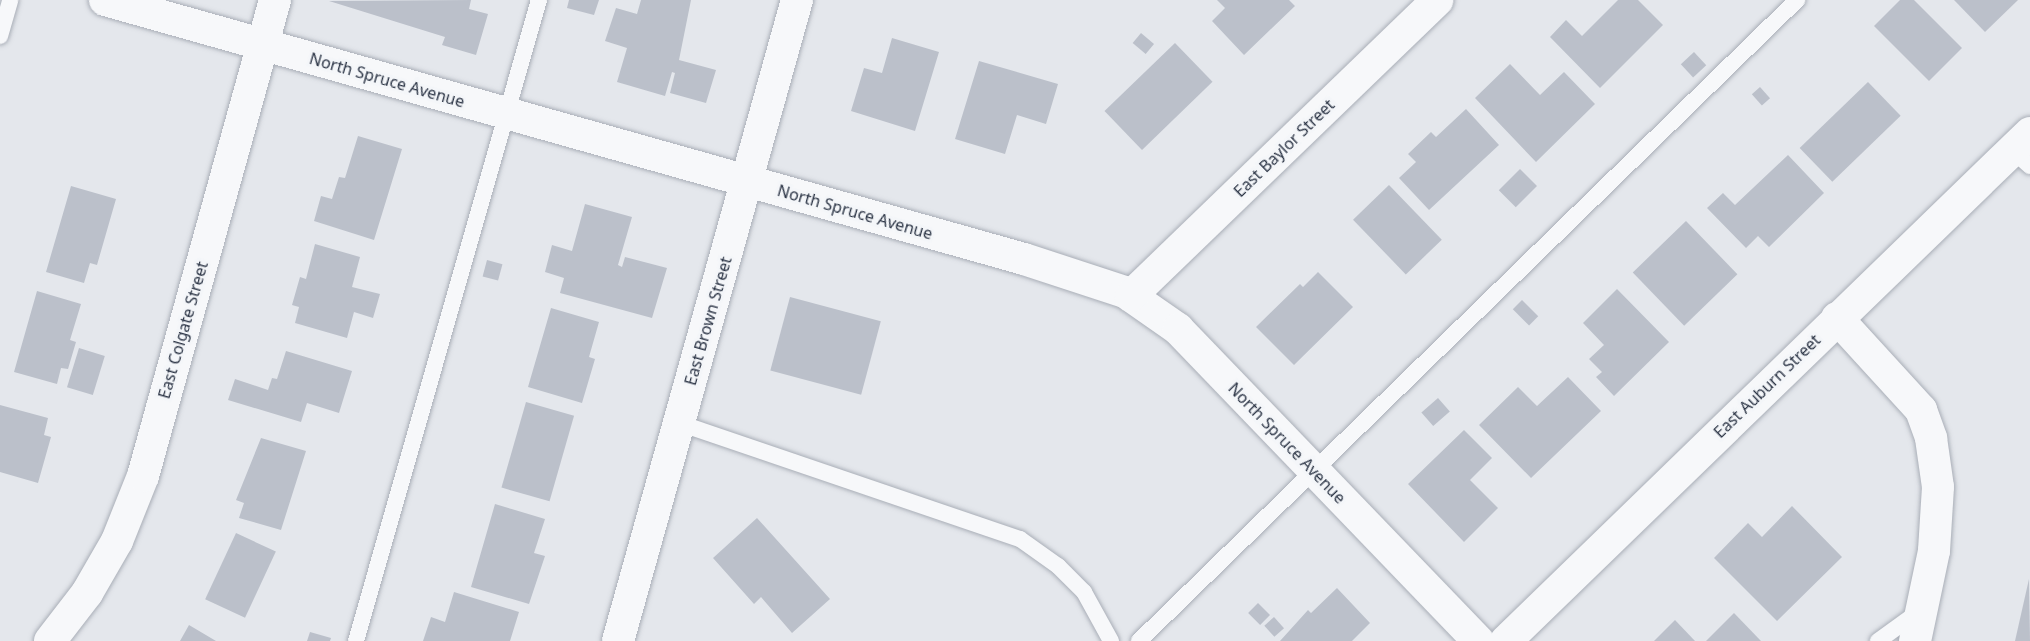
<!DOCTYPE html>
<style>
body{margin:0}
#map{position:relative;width:2030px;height:641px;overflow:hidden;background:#e4e7ec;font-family:"Noto Sans",sans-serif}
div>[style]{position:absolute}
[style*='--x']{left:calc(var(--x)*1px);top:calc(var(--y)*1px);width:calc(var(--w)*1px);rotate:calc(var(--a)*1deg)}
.building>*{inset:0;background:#bbc0ca;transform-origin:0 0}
.roads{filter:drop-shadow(0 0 2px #a9aeb7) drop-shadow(0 0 2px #a9aeb7)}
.service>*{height:16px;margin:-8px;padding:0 8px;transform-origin:8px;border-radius:8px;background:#f7f8fa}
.minor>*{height:32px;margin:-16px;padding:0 16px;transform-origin:16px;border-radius:16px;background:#f7f8fa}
span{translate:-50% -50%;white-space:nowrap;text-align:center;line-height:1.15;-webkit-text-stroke:6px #f4f6f9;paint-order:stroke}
.street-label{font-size:16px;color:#2b3445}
</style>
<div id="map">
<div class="building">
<i style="clip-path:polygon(471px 0,469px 9px,488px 14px,476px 55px,442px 45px,445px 37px,329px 1px)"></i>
<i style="clip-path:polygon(569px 0,599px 0,594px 15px,567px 8px)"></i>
<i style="clip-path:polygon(641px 0,691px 0,679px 60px,716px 70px,706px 103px,670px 93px,675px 73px,672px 72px,665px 96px,617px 82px,627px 48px,605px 41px,616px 8px,637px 14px)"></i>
<i style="clip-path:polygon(1217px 0,1289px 0,1295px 6px,1244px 55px,1212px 21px,1225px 8px)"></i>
<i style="clip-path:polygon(1618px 0,1638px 0,1663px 25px,1600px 88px,1550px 37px,1566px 20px,1582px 36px)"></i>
<i style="clip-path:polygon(1900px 0,1914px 0,1962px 48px,1929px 81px,1874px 26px)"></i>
<i style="clip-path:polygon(1954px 0,2018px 0,1985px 32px)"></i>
<i style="left:1141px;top:33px;width:17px;height:13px;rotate:40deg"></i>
<i style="clip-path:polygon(892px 38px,939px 52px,915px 131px,851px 111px,864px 68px,882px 73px)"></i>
<i style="left:1175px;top:43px;width:54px;height:98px;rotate:46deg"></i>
<i style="left:1694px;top:52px;width:18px;height:18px;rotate:47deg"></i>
<i style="clip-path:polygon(979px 61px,1058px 84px,1046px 124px,1017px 115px,1005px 154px,955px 139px)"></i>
<i style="clip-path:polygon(1510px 64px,1540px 95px,1564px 72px,1595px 104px,1536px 162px,1475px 98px)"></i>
<i style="left:1868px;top:82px;width:47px;height:95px;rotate:46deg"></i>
<i style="left:1760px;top:87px;width:15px;height:11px;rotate:48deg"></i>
<i style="clip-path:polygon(1466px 109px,1499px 145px,1429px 210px,1399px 178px,1416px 162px,1408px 154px,1431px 132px,1436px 137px)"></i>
<i style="clip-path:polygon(358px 136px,402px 149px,374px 240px,314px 221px,321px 196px,332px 199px,339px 177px,345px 178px)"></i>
<i style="clip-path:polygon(1788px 155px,1824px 193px,1769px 247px,1758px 236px,1746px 248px,1707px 208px,1723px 193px,1735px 205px)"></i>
<i style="left:1520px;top:169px;width:24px;height:30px;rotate:45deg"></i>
<i style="left:1389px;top:185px;width:76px;height:50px;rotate:46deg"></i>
<i style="clip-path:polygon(71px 186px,116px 199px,97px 265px,90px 263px,84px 283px,46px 272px)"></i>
<i style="clip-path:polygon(585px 204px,632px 217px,618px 265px,622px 267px,625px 257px,667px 268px,652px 318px,560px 293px,564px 278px,545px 272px,552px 245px,572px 251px)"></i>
<i style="left:1686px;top:221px;width:74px;height:74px;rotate:46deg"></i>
<i style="clip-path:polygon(315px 244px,360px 257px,352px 287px,380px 294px,373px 318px,354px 312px,347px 338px,295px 323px,299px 307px,292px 305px,300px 277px,306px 279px)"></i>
<i style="left:487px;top:260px;width:16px;height:17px;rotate:15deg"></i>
<i style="clip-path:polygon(1318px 272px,1353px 307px,1294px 365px,1256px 327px,1300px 284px,1303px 287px)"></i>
<i style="clip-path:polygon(1617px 289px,1669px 342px,1614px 396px,1596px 377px,1602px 372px,1589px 359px,1604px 345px,1583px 323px)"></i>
<i style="clip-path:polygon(37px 291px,81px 304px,70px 340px,76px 342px,68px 369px,61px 368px,57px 384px,14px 372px)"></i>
<i style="left:790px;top:297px;width:94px;height:76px;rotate:15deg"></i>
<i style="left:1522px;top:300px;width:23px;height:13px;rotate:45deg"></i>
<i style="clip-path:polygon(551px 308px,599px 322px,589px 357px,595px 359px,582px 403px,528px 387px)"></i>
<i style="left:79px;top:348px;width:27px;height:41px;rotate:17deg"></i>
<i style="clip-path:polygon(286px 351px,352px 371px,339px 413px,307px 403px,301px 422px,228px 400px,235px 379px,268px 390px,272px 378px,277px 379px)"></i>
<i style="clip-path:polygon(1568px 377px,1601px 411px,1531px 478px,1479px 425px,1518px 387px,1537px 406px)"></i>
<i style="left:1438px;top:398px;width:18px;height:22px;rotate:49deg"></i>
<i style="left:526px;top:402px;width:50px;height:89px;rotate:16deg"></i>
<i style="clip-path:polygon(0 405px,48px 418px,44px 435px,51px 437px,38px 483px,0 472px)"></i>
<i style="clip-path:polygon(1464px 430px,1492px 458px,1470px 480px,1498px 508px,1464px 542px,1408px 484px)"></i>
<i style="clip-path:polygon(261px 438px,306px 451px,281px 530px,239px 518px,244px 503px,236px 500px)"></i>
<i style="clip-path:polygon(495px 504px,545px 519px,534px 553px,545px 556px,529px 604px,471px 587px)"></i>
<i style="clip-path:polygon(1792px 506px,1842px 557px,1777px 621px,1714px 558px,1748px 523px,1762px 537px)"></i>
<i style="clip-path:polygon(757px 518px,830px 599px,792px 633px,761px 597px,754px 604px,713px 558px)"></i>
<i style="left:236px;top:533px;width:44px;height:73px;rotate:25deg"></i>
<i style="clip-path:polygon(2029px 579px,2030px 641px,2015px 641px)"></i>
<i style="clip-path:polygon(1337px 588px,1370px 623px,1352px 641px,1280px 641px,1308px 610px,1311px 613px)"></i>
<i style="clip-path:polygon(454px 592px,519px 612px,510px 641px,423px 641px,431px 617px,445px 622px)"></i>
<i style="left:1258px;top:603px;width:17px;height:14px;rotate:45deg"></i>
<i style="clip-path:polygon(1734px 613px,1761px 641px,1706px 641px)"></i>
<i style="left:1274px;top:617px;width:15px;height:13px;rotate:48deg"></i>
<i style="clip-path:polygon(1675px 620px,1695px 641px,1654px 641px)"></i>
<i style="clip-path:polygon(189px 625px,216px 641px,180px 641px)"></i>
<i style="clip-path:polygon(310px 632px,331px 638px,330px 641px,307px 641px)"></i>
</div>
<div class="roads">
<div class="service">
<i style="--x:0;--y:36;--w:37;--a:-74"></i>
<i style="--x:2012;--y:150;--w:24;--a:42"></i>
<i style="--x:679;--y:423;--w:360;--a:18.8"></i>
<i style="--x:1020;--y:539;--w:47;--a:35.4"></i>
<i style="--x:1058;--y:566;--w:37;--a:45"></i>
<i style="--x:1084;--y:592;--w:56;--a:61.1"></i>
<i style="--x:356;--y:641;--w:667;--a:-74.07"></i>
<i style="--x:1139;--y:641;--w:919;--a:-44.25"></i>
<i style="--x:1878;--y:641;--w:53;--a:-35.8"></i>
</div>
<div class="minor">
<i style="--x:105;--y:0;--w:955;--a:15.74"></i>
<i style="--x:1024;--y:259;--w:106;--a:18.1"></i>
<i style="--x:1125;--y:292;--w:65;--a:34.9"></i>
<i style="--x:1178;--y:329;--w:433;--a:46.1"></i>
<i style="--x:1131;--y:296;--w:426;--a:-44"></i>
<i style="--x:1837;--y:318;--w:125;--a:47.6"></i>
<i style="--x:1921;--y:410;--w:30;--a:70"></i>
<i style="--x:1931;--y:438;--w:49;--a:81.9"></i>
<i style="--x:1938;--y:487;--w:64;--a:93.6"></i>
<i style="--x:1934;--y:551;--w:92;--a:101.9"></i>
<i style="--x:50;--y:641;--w:61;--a:-52.4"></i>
<i style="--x:87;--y:593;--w:60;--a:-60"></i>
<i style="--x:117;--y:541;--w:70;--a:-68.2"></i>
<i style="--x:143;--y:476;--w:494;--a:-74.5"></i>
<i style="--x:618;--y:641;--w:666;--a:-74.4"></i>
<i style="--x:1506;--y:641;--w:730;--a:-44.11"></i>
</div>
</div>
<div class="street-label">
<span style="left:387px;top:80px;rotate:16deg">North Spruce Avenue</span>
<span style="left:1284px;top:148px;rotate:-44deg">East Baylor Street</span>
<span style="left:855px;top:212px;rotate:16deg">North Spruce Avenue</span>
<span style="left:708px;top:321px;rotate:-74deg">East Brown Street</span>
<span style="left:183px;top:330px;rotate:-74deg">East Colgate Street</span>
<span style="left:1767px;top:386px;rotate:-44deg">East Auburn Street</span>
<span style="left:1287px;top:443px;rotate:46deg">North Spruce Avenue</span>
</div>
</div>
